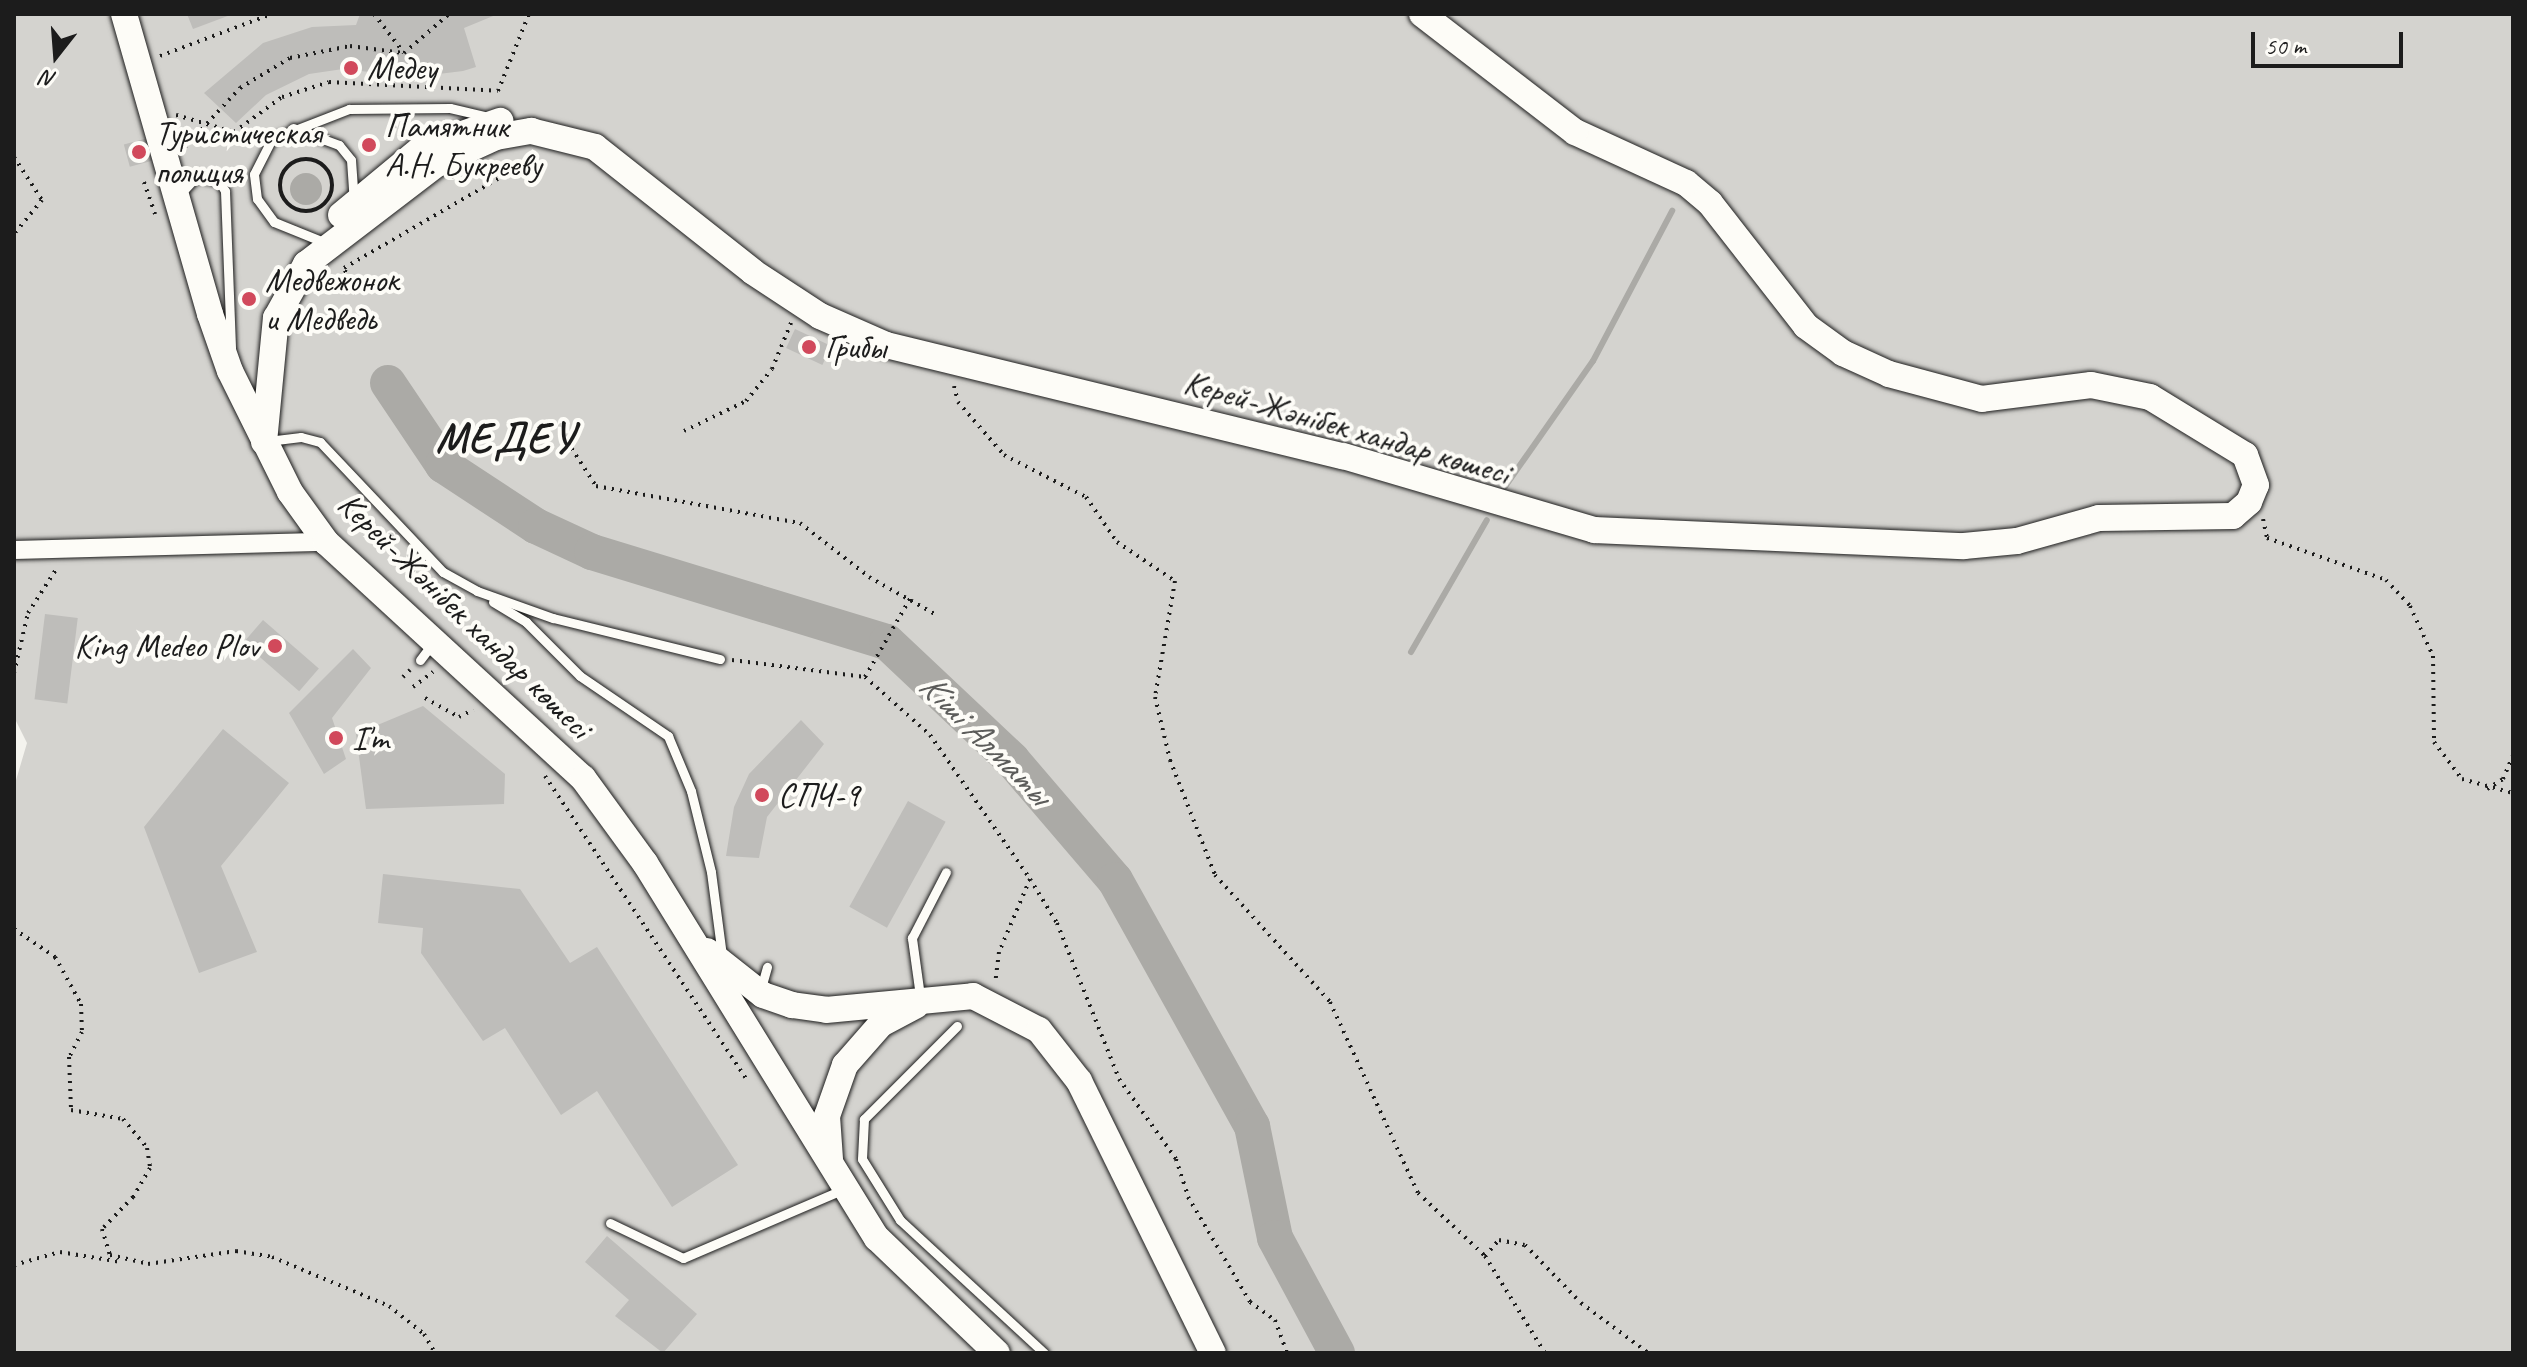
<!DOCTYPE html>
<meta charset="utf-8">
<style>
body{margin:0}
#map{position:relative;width:2527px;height:1367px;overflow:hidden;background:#f4f3ee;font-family:Caveat,sans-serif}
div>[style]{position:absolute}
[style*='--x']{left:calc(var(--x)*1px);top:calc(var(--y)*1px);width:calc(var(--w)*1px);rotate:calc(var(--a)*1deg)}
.green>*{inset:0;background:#d4d3cf}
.water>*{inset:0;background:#abaaa6}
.round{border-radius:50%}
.stream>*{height:6px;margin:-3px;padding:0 3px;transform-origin:3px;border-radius:3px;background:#abaaa6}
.river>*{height:36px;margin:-18px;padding:0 18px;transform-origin:18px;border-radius:18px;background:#abaaa6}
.building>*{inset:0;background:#bebdba;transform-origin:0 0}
.path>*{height:4px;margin-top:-2px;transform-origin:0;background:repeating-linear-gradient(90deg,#1c1c1c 0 2px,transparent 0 8px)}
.path>.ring{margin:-2px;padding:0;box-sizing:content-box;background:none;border:4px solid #1c1c1c;border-radius:50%}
.roads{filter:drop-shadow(0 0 2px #1c1c1c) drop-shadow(0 0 2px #1c1c1c)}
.lane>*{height:9px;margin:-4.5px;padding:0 4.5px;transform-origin:4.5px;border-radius:4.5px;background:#fdfcf7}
.street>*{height:18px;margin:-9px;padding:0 9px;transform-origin:9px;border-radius:9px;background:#fdfcf7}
.secondary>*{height:26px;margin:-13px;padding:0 13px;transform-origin:13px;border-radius:13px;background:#fdfcf7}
.dots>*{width:22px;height:22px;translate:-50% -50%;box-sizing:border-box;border:4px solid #fdfcf7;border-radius:50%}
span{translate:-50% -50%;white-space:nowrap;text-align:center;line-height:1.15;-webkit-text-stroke:8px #fdfcf7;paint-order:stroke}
.poi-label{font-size:34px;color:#1c1c1c}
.left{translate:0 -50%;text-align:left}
.right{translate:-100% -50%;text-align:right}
.street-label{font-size:34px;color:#1c1c1c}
.water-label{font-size:36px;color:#5c5c5a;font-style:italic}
.district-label{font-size:42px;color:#1c1c1c;font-weight:700;letter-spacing:2px}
.frame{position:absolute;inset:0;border:16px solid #1c1c1c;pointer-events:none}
.north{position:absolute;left:16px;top:16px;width:80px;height:80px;-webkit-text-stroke:6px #fdfcf7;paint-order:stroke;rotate:197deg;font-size:22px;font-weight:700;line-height:32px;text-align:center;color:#1c1c1c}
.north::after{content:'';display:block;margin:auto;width:28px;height:36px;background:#1c1c1c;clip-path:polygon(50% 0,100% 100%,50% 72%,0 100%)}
.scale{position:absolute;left:2251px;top:32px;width:152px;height:36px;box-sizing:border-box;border:4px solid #1c1c1c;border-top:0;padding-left:10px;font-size:24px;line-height:28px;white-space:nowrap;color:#1c1c1c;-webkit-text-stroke:6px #fdfcf7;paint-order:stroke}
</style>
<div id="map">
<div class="green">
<i style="clip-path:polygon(14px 14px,2513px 14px,2513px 1353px,14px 1353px,14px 787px,27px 743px,14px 717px)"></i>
</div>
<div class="water">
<i class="round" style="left:290px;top:173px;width:32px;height:32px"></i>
</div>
<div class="stream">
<i style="--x:1504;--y:488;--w:155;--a:-55"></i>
<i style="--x:1593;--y:361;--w:170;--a:-62.2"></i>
<i style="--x:1411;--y:652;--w:152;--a:-60.1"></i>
</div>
<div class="river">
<i style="--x:388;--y:383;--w:99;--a:56.1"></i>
<i style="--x:443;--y:465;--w:111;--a:33.3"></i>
<i style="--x:536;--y:526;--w:62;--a:24.9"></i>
<i style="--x:592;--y:552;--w:308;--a:17"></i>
<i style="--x:887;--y:642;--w:172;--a:43.3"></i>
<i style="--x:1012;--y:760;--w:158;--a:49.4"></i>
<i style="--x:1115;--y:880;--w:282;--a:60.9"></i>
<i style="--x:1252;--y:1126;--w:114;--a:78.4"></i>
<i style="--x:1275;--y:1238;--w:131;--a:61.7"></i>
</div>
<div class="building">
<i style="clip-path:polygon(187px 14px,233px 14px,193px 29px)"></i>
<i style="clip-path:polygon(360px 14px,498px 14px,464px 28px,476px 67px,463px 71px,414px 77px,343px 69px,309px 74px,266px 95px,236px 123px,204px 93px,263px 43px,312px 27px,356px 25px)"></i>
<i style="left:148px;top:138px;width:23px;height:25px;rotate:75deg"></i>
<i style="left:795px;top:329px;width:40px;height:21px;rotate:25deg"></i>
<i style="left:45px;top:614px;width:33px;height:86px;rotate:7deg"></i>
<i style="left:263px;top:620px;width:74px;height:30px;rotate:41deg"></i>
<i style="clip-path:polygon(353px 649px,371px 668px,332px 718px,346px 759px,324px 774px,289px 713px)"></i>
<i style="clip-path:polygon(423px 706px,505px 774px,504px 804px,366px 809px,356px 734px)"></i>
<i style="clip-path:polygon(801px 720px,824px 744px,767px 817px,759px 858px,726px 856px,734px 807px,749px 774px)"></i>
<i style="clip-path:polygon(223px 729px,289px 783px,221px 866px,257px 952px,199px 973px,144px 827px)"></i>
<i style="left:908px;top:801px;width:43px;height:121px;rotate:29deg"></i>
<i style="clip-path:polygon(383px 874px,520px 889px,570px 963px,597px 947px,738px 1165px,672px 1207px,597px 1091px,561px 1115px,505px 1028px,483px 1041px,421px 953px,423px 928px,378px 923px)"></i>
<i style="clip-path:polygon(607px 1236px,697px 1314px,663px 1353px,615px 1316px,629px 1300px,585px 1262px)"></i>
</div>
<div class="path">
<i style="--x:374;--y:14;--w:49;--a:52.4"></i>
<i style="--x:160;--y:56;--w:120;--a:-20.6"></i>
<i style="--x:176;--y:115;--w:60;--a:16.3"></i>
<i style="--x:234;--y:132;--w:59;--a:-36.1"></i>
<i style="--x:282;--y:97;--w:49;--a:-17.7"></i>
<i style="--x:329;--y:82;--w:169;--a:3"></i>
<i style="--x:498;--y:91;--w:83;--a:-68.1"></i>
<i style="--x:185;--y:147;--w:81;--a:-47"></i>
<i style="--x:240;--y:88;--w:58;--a:-31"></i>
<i style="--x:290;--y:58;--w:61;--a:-11.3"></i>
<i style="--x:350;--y:46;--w:54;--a:7.4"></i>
<i style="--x:404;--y:53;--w:60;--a:-40.9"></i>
<i style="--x:14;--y:157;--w:51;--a:56.9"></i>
<i style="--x:42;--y:200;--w:44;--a:129.5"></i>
<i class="ring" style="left:280px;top:159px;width:48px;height:48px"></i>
<i style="--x:144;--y:182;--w:34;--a:71"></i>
<i style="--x:356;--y:294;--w:29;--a:-115"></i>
<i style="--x:344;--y:268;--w:223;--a:-30.1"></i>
<i style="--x:954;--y:386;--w:16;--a:76"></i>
<i style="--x:958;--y:402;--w:70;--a:49"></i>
<i style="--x:1004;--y:455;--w:92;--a:27.1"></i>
<i style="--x:1086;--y:497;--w:55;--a:55.4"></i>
<i style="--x:1117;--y:542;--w:70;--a:33.9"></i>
<i style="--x:1175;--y:581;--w:118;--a:99.8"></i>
<i style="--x:1155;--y:697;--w:65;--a:76.6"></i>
<i style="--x:1170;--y:760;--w:123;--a:68.6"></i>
<i style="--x:1215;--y:875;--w:171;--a:47.8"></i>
<i style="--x:1330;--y:1002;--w:210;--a:65.3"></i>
<i style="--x:1418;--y:1193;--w:92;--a:43.2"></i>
<i style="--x:1485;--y:1256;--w:114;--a:58.3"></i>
<i style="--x:684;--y:431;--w:69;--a:-25.8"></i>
<i style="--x:746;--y:401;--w:41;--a:-50.9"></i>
<i style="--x:772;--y:369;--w:50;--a:-67.6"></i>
<i style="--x:563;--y:435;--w:61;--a:57.1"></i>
<i style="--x:596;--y:486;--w:207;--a:10.3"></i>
<i style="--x:800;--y:523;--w:88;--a:38"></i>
<i style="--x:869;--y:577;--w:76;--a:29.3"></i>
<i style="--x:2263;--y:519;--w:19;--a:78"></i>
<i style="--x:2267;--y:538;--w:126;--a:19.4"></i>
<i style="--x:2386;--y:580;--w:35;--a:47"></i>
<i style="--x:2410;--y:606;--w:55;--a:65.3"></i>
<i style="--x:2433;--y:656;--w:86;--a:89.3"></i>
<i style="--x:2434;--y:742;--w:46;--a:52.9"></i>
<i style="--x:2462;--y:779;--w:53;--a:15.4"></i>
<i style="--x:732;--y:660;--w:134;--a:7.3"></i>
<i style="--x:865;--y:677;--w:87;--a:41.7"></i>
<i style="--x:930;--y:735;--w:175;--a:55.2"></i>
<i style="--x:1030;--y:879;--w:79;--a:113"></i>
<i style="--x:999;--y:952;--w:31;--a:97"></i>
<i style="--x:14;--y:673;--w:62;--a:-76.9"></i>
<i style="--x:28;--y:613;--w:54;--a:-57.2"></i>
<i style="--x:403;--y:677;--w:10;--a:-45"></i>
<i style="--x:865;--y:677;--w:92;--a:-60.1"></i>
<i style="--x:413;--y:687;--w:25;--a:-37"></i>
<i style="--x:425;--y:698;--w:39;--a:29"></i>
<i style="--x:459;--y:717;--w:16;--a:-27"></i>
<i style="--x:545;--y:776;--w:365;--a:56.4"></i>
<i style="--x:2487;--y:789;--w:19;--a:-32"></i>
<i style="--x:2503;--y:779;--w:25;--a:-67"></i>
<i style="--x:1030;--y:879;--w:52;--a:58.5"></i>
<i style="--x:1057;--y:923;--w:168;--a:68.3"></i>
<i style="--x:1119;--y:1079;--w:98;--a:54.5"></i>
<i style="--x:1176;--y:1159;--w:40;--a:72"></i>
<i style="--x:1188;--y:1197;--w:122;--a:59.4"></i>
<i style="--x:1250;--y:1302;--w:31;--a:36"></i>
<i style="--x:1275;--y:1320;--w:35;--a:70"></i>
<i style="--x:14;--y:929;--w:50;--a:34.3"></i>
<i style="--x:55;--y:957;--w:54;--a:61"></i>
<i style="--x:81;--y:1004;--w:28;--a:88"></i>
<i style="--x:82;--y:1032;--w:28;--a:117"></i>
<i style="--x:69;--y:1057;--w:53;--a:87.8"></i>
<i style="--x:71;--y:1110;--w:53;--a:9.8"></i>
<i style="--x:123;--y:1119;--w:38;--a:50"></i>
<i style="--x:147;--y:1148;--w:20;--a:81"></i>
<i style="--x:150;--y:1168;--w:34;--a:120"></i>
<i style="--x:133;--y:1197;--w:45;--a:134.1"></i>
<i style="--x:102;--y:1229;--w:27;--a:73"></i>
<i style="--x:110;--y:1255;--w:39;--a:13"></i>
<i style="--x:148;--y:1264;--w:89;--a:-8.4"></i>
<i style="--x:236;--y:1251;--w:36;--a:9"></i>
<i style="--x:272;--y:1257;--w:127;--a:22.7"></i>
<i style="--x:389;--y:1306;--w:45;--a:38.7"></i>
<i style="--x:424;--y:1334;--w:22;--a:60"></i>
<i style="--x:1485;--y:1256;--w:21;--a:-49"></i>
<i style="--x:1499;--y:1240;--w:26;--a:11"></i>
<i style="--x:1525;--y:1245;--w:81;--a:46"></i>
<i style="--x:1581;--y:1303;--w:84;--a:36.7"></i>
<i style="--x:14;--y:1265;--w:48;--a:-15.8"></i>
<i style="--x:60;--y:1252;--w:62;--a:9.3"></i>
</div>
<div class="roads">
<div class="lane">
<i style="--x:293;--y:128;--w:49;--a:20.3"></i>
<i style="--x:339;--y:145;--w:19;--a:51"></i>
<i style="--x:351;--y:160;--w:32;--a:86"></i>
<i style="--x:181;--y:193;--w:23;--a:-47"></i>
<i style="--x:197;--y:176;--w:23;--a:13"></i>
<i style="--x:219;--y:181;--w:12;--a:59"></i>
<i style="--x:225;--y:191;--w:157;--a:87.8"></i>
<i style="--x:326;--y:243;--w:56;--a:-158"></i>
<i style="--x:274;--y:222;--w:29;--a:-126"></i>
<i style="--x:257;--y:199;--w:25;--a:-97"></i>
<i style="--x:254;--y:174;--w:39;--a:-63"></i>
<i style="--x:272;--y:139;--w:83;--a:-21.3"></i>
<i style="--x:349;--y:109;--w:101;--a:-0.6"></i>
<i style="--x:450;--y:108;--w:39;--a:13"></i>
<i style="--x:268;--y:441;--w:33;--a:-7"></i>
<i style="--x:301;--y:437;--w:20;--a:15"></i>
<i style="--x:320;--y:442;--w:179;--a:46.6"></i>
<i style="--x:443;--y:572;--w:39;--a:29"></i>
<i style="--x:477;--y:591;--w:81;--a:19.6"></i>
<i style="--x:553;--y:618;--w:172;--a:13.8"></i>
<i style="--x:493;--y:602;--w:39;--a:31"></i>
<i style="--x:526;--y:622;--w:76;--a:45"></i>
<i style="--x:580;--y:676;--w:107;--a:34.3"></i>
<i style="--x:668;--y:736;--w:60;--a:67.3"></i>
<i style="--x:691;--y:791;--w:83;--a:76.1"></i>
<i style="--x:711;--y:872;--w:85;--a:82.5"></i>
<i style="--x:420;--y:660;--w:21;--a:-53"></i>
<i style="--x:761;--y:988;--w:22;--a:-74"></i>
<i style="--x:920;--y:996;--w:59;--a:-97.9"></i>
<i style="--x:912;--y:938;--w:74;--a:-62.7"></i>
<i style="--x:957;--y:1026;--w:132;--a:135"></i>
<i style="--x:864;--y:1119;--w:40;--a:92.9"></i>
<i style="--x:862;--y:1159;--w:72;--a:58.1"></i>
<i style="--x:900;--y:1220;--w:196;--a:42.7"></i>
<i style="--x:610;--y:1223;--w:81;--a:25.6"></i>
<i style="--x:683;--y:1258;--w:173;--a:-23.2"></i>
</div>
<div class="street">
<i style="--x:14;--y:550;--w:312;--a:-1.5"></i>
</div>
<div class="secondary">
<i style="--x:124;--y:14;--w:312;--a:74"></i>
<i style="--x:210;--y:314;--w:60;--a:70.7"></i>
<i style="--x:230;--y:371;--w:135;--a:63.6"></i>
<i style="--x:290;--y:492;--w:62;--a:54.2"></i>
<i style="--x:326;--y:542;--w:349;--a:42.6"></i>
<i style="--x:583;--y:778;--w:105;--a:53.9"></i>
<i style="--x:645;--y:863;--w:441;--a:58.3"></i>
<i style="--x:877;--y:1238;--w:166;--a:43.8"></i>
<i style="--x:341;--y:215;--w:105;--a:-39.6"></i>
<i style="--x:422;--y:148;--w:83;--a:-19.1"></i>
<i style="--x:264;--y:442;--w:125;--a:-84.5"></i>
<i style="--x:276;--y:318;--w:62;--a:-60.9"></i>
<i style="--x:306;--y:264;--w:165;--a:-37.4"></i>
<i style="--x:437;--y:164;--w:65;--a:-24.6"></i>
<i style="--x:496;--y:137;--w:36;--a:-10"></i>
<i style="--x:531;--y:131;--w:66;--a:14"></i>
<i style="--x:595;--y:147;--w:201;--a:38.3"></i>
<i style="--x:753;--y:272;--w:80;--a:33.3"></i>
<i style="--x:820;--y:316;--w:72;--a:23.7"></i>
<i style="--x:886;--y:345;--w:470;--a:13.7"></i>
<i style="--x:1343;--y:456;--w:262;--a:16.4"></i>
<i style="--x:1594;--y:530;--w:370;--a:2.5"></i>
<i style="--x:1964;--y:546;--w:53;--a:-5.4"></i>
<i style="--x:2017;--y:541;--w:85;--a:-15.7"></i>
<i style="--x:2099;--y:518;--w:134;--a:-0.9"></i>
<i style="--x:2233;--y:516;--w:21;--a:-41"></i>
<i style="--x:2249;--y:502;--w:18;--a:-68"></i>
<i style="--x:2256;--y:485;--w:32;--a:-110"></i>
<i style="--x:2245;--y:455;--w:111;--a:-148.6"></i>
<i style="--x:2150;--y:397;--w:60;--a:-168.5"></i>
<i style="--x:2091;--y:385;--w:110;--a:172.7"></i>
<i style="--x:1982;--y:399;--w:96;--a:-165"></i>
<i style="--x:1889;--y:374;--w:51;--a:-155.5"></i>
<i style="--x:1843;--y:353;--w:46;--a:-143.9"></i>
<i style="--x:1806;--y:326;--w:156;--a:-128"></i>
<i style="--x:1710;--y:203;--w:31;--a:-140"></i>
<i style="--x:1686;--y:183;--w:122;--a:-155.3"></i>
<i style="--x:1575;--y:132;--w:193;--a:-142.4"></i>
<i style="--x:707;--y:951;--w:71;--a:38.2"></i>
<i style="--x:763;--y:995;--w:31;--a:19"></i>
<i style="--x:792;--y:1005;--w:34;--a:8"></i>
<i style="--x:826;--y:1010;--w:148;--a:-5.4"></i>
<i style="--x:973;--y:996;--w:74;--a:27.3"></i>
<i style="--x:1039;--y:1030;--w:65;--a:51.9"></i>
<i style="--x:1079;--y:1081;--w:303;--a:63.8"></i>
<i style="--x:830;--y:1159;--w:43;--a:-94"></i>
<i style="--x:827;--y:1116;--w:54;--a:-70.6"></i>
<i style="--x:845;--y:1065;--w:55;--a:-48.7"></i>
<i style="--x:881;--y:1024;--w:40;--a:-28"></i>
</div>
</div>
<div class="dots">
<i style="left:351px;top:68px;background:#d1495b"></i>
<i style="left:369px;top:145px;background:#d1495b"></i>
<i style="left:139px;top:152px;background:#d1495b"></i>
<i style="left:249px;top:299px;background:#d1495b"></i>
<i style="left:809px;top:347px;background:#d1495b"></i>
<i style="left:275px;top:646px;background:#d1495b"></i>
<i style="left:336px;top:738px;background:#d1495b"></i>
<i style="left:762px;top:795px;background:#d1495b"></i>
</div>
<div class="poi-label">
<span class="left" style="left:367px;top:68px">Медеу</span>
<span class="left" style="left:385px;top:145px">Памятник<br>А.Н. Букрееву</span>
<span class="left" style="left:155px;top:152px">Туристическая<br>полиция</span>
<span class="left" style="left:265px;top:299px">Медвежонок<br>и Медведь</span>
<span class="left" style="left:825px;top:347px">Грибы</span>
<span class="right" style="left:259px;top:646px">King Medeo Plov</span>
<span class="left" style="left:352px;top:738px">I'm</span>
<span class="left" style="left:778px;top:795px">СПЧ-9</span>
</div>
<div class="street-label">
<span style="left:1347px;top:427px;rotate:16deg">Керей-Жәнібек хандар көшесі</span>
<span style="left:465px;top:615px;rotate:44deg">Керей-Жәнібек хандар көшесі</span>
</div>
<div class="water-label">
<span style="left:985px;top:739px;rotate:45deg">Кіші Алматы</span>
</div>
<div class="district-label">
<span style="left:506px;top:439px">МЕДЕУ</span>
</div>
<div class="frame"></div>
<div class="north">N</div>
<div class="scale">50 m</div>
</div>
